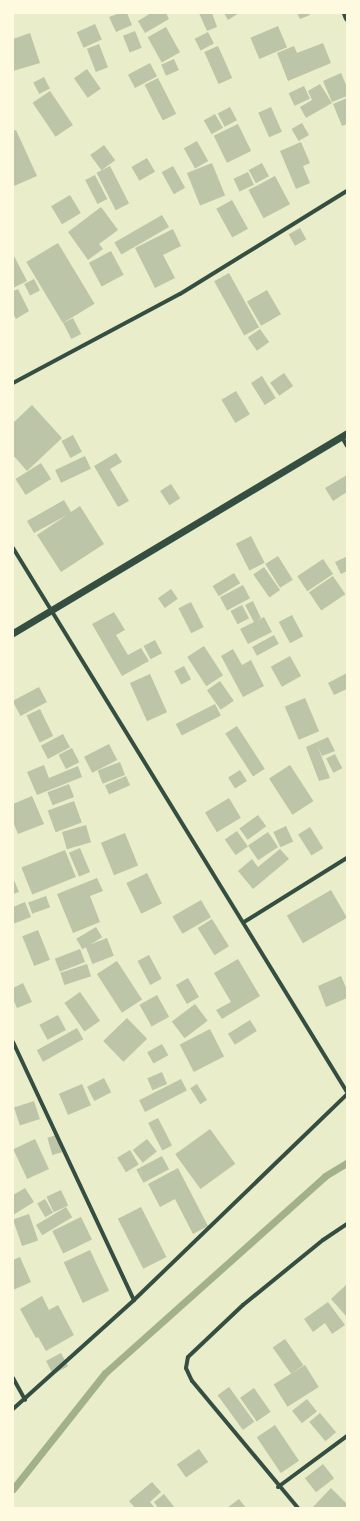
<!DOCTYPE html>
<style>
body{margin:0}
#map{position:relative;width:360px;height:1521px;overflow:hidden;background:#e9edc9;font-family:"Fira Sans",sans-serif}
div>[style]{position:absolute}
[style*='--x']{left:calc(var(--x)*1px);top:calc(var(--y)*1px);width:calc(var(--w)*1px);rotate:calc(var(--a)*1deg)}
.stream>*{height:7px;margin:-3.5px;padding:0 3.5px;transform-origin:3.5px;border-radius:3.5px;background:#a3b18a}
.building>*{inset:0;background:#bcc5a7;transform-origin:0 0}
.minor>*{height:4px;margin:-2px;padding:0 2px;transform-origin:2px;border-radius:2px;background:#344e41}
.tertiary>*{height:7px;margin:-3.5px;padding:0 3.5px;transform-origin:3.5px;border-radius:3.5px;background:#344e41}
span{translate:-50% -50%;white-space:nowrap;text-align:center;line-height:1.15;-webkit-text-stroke:4px #fefae0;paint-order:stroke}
.frame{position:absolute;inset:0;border:14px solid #fefae0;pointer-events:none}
</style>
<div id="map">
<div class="stream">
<i style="--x:13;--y:1489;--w:148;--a:-51.6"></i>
<i style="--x:105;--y:1373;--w:295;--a:-41.8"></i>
<i style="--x:325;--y:1176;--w:26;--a:-31"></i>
</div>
<div class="building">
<i style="clip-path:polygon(120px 13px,127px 13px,132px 25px,116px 32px,109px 17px)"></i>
<i style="clip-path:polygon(151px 13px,166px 13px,169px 19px,145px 33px,138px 21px)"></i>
<i style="clip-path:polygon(199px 13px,212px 13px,217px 27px,207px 31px)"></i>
<i style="clip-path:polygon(224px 13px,239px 13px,228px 20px)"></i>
<i style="clip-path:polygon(297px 13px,309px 13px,310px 15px,300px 19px)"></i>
<i style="left:95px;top:24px;width:17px;height:20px;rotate:66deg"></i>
<i style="left:278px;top:26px;width:23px;height:30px;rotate:67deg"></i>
<i style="left:166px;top:27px;width:29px;height:21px;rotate:61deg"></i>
<i style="left:135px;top:31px;width:18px;height:13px;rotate:68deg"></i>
<i style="left:208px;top:32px;width:13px;height:15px;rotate:63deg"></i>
<i style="clip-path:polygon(30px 33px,40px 63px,13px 71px,13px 39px)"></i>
<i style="clip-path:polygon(323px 43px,331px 63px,288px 81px,277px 53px,294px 46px,297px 53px)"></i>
<i style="left:99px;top:44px;width:25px;height:13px;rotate:69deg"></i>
<i style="left:218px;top:46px;width:35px;height:15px;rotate:66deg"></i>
<i style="left:174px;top:59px;width:12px;height:14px;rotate:66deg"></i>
<i style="left:150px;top:63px;width:15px;height:25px;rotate:62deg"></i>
<i style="left:87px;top:69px;width:24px;height:16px;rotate:55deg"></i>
<i style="clip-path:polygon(341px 73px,347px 87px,347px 96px,332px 102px,323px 81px)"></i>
<i style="left:44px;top:77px;width:13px;height:12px;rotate:63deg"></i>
<i style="left:158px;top:78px;width:40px;height:15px;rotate:63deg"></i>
<i style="clip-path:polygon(320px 84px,332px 103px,306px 118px,300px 107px,312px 100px,308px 91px)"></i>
<i style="left:304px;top:86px;width:14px;height:17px;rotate:65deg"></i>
<i style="left:50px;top:91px;width:41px;height:21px;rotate:56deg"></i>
<i style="clip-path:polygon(347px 98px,347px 124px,342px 126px,333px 104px)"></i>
<i style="left:230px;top:107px;width:15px;height:14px;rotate:62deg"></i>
<i style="left:271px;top:107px;width:27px;height:14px;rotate:66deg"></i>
<i style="left:215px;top:114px;width:16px;height:13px;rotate:60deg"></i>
<i style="left:302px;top:123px;width:14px;height:12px;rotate:60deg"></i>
<i style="left:238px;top:124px;width:30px;height:27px;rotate:64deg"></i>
<i style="clip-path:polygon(16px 130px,37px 176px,14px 186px,13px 131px)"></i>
<i style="left:197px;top:141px;width:23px;height:15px;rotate:61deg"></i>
<i style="clip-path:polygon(301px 142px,310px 163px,303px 166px,310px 183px,296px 189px,280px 151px)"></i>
<i style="left:104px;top:145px;width:19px;height:17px;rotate:54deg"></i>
<i style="left:147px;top:158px;width:16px;height:18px;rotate:60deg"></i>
<i style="left:212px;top:163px;width:35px;height:27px;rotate:68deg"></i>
<i style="left:262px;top:163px;width:15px;height:15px;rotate:62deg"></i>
<i style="left:110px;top:166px;width:42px;height:15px;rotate:63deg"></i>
<i style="left:173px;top:166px;width:25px;height:13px;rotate:61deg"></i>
<i style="left:248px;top:172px;width:14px;height:16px;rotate:65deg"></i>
<i style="left:95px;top:175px;width:27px;height:11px;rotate:63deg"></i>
<i style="left:275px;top:176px;width:32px;height:30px;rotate:62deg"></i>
<i style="left:70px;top:195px;width:21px;height:22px;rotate:59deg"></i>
<i style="left:232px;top:200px;width:33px;height:18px;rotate:61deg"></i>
<i style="clip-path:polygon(101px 207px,118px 230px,99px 244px,103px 249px,88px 260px,68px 232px)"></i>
<i style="left:162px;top:215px;width:14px;height:55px;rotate:60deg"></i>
<i style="left:300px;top:228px;width:13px;height:13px;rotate:61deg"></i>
<i style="clip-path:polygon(173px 229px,181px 246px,163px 255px,175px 278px,155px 288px,135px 248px)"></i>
<i style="left:58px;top:243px;width:71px;height:37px;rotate:59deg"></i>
<i style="left:111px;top:251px;width:27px;height:25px;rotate:62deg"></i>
<i style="clip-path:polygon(13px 254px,27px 281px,13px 288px)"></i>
<i style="left:229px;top:273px;width:62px;height:17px;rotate:61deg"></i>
<i style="left:34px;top:279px;width:13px;height:11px;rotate:63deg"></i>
<i style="clip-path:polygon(18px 289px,29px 311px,16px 319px,13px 313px,13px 291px)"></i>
<i style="left:267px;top:290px;width:28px;height:23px;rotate:60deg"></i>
<i style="left:73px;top:318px;width:18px;height:11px;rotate:63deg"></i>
<i style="left:260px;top:329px;width:16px;height:15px;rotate:55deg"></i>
<i style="left:284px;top:373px;width:16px;height:17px;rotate:55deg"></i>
<i style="left:262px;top:376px;width:26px;height:13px;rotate:58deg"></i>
<i style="left:236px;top:391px;width:27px;height:17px;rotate:59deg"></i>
<i style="clip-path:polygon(32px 405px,62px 438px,27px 471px,13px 455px,13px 423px)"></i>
<i style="left:73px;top:435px;width:19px;height:13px;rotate:62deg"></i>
<i style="clip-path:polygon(116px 453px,122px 462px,110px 469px,129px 501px,118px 507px,94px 466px)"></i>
<i style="left:85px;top:456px;width:14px;height:33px;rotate:65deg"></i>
<i style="left:41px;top:463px;width:19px;height:30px;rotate:58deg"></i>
<i style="clip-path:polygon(347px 475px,347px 492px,333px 501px,325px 488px)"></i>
<i style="left:171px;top:484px;width:17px;height:13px;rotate:57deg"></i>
<i style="clip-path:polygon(64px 500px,71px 512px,80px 506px,104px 544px,61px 572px,37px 535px,67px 515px,34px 533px,27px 521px)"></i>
<i style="left:251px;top:536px;width:30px;height:17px;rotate:63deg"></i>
<i style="left:278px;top:556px;width:28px;height:15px;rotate:58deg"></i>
<i style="clip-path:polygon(346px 557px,347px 571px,341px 574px,335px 562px)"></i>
<i style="left:323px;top:559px;width:18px;height:31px;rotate:56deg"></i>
<i style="left:264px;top:567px;width:28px;height:13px;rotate:55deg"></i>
<i style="left:234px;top:573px;width:12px;height:25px;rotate:59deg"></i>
<i style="left:333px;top:576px;width:22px;height:29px;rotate:56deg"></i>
<i style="left:243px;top:585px;width:15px;height:26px;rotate:62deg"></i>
<i style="left:171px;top:589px;width:12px;height:16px;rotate:55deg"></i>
<i style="clip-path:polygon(253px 601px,261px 618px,257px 621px,264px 617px,272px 632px,248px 644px,240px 629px,254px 622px,245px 605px)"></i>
<i style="left:191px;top:602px;width:28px;height:14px;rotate:63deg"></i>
<i style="left:242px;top:605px;width:15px;height:13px;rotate:62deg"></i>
<i style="clip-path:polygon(114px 612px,125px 630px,116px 635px,128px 655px,141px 648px,149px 661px,122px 676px,92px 624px)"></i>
<i style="left:292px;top:615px;width:24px;height:15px;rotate:62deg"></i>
<i style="left:274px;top:635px;width:10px;height:25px;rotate:61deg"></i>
<i style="left:155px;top:640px;width:15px;height:13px;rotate:62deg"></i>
<i style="left:204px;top:646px;width:35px;height:20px;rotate:57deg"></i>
<i style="clip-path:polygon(233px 649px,242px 665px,251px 660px,264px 686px,243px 697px,221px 656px)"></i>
<i style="left:290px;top:656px;width:23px;height:22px;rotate:61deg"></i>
<i style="left:184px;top:666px;width:15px;height:11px;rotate:62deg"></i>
<i style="clip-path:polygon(347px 673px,347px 689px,334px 695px,328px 683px)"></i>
<i style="left:150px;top:674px;width:42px;height:22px;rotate:66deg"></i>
<i style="left:220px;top:681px;width:24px;height:16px;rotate:55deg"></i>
<i style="left:39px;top:687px;width:17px;height:30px;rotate:62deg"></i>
<i style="left:305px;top:698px;width:36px;height:22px;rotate:67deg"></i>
<i style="left:215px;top:704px;width:13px;height:44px;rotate:63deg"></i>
<i style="left:40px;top:709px;width:30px;height:15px;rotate:64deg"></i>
<i style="left:237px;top:726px;width:51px;height:14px;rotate:57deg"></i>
<i style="left:63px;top:734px;width:15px;height:25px;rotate:62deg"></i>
<i style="clip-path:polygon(328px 737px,335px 751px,322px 756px,317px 745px,330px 778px,319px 781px,306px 747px)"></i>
<i style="left:109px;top:744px;width:18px;height:28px;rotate:63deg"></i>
<i style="left:72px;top:748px;width:16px;height:15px;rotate:63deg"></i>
<i style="left:335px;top:754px;width:16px;height:10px;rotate:63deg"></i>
<i style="left:120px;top:762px;width:14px;height:24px;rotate:69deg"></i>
<i style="clip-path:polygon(44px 765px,49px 778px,78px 766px,82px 777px,37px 795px,27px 772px)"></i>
<i style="left:290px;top:765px;width:43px;height:25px;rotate:57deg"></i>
<i style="left:240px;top:770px;width:13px;height:14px;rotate:58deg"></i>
<i style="left:126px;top:776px;width:10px;height:23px;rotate:66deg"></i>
<i style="left:69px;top:784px;width:14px;height:23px;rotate:69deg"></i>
<i style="clip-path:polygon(32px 796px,44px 824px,18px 834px,13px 822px,13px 804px)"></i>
<i style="left:229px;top:798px;width:23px;height:28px;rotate:59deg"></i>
<i style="left:74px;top:801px;width:23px;height:28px;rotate:70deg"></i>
<i style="left:258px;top:815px;width:14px;height:23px;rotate:54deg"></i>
<i style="left:86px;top:825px;width:18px;height:25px;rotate:74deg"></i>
<i style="left:286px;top:826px;width:17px;height:14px;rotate:65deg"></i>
<i style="left:310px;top:827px;width:25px;height:14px;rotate:58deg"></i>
<i style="left:237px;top:831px;width:19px;height:15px;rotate:55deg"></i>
<i style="left:268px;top:832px;width:18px;height:24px;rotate:56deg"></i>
<i style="left:125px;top:833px;width:35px;height:26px;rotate:68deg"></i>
<i style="left:80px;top:848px;width:26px;height:12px;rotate:67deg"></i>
<i style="clip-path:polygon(280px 849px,289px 859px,253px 889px,238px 871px,252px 859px,258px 867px)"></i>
<i style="left:65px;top:850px;width:29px;height:47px;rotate:68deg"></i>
<i style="left:147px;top:873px;width:34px;height:23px;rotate:64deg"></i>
<i style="clip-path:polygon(13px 878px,19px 892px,13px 894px)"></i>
<i style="clip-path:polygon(97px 878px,103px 891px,90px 896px,100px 922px,73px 933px,57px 894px)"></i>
<i style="left:331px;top:890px;width:32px;height:51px;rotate:60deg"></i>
<i style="left:46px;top:896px;width:12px;height:19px;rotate:70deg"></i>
<i style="left:201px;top:900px;width:20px;height:33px;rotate:60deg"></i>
<i style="clip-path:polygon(25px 902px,31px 917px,13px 924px,13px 907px)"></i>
<i style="left:212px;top:919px;width:32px;height:17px;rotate:58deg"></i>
<i style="left:96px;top:927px;width:12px;height:23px;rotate:59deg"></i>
<i style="left:38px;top:930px;width:32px;height:17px;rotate:68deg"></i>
<i style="left:107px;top:938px;width:19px;height:23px;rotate:69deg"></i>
<i style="left:80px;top:949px;width:14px;height:27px;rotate:69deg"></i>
<i style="left:149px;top:955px;width:27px;height:13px;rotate:62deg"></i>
<i style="clip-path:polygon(238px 959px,260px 996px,222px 1019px,216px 1010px,231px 1002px,214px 973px)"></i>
<i style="left:117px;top:961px;width:46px;height:24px;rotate:57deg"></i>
<i style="left:87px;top:964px;width:13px;height:28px;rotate:72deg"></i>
<i style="clip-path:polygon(341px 976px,347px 990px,347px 998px,326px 1007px,318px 986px)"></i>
<i style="left:188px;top:978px;width:22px;height:14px;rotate:60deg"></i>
<i style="clip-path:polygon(23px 983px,32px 1002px,17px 1008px,13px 999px,13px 988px)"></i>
<i style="left:80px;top:992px;width:35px;height:19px;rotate:55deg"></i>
<i style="left:157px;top:995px;width:25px;height:20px;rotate:61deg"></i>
<i style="left:195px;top:1004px;width:21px;height:29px;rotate:53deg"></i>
<i style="left:58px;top:1015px;width:17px;height:21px;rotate:62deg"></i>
<i style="left:127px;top:1018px;width:29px;height:33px;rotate:46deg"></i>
<i style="left:250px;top:1020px;width:13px;height:26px;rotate:58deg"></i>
<i style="left:77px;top:1028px;width:13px;height:46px;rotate:61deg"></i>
<i style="left:210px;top:1029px;width:31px;height:34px;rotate:63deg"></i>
<i style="left:162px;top:1044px;width:13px;height:17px;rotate:61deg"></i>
<i style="left:162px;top:1072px;width:13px;height:16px;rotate:67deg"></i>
<i style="left:104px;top:1078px;width:16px;height:19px;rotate:63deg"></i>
<i style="left:181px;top:1079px;width:13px;height:47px;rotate:63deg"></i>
<i style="left:82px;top:1084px;width:23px;height:25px;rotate:67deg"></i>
<i style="left:197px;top:1084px;width:19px;height:8px;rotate:58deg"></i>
<i style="left:34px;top:1101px;width:19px;height:21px;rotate:72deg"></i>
<i style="left:158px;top:1118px;width:31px;height:11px;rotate:63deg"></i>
<i style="left:210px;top:1129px;width:43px;height:43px;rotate:54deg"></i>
<i style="left:57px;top:1135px;width:18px;height:10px;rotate:74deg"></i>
<i style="left:35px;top:1139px;width:33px;height:24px;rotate:65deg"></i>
<i style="left:147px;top:1139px;width:16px;height:18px;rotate:52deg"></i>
<i style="left:130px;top:1150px;width:17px;height:15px;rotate:59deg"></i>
<i style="left:162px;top:1156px;width:15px;height:29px;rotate:62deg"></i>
<i style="clip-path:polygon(178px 1168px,208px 1226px,193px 1234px,175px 1199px,160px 1207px,148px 1184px)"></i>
<i style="clip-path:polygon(25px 1188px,34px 1202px,13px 1215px,13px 1195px)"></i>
<i style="left:61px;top:1190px;width:17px;height:16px;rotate:65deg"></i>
<i style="left:45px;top:1199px;width:16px;height:9px;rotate:60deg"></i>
<i style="left:66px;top:1207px;width:12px;height:35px;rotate:59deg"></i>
<i style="left:141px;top:1207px;width:56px;height:26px;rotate:63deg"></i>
<i style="left:29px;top:1214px;width:28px;height:17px;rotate:71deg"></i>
<i style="left:81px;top:1217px;width:25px;height:32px;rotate:64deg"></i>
<i style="left:90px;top:1250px;width:45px;height:29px;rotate:65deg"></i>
<i style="clip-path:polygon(20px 1257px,31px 1282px,13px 1290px,13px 1260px)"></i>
<i style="clip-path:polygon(347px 1284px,347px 1315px,346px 1316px,331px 1299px)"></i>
<i style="clip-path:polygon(42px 1296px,49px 1310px,58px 1305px,74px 1335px,46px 1351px,38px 1337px,36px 1338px,20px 1309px)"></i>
<i style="clip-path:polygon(328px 1302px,345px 1325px,332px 1334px,325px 1323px,313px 1332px,304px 1319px)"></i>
<i style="left:285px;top:1339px;width:32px;height:15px;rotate:55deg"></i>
<i style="left:61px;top:1353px;width:15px;height:17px;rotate:62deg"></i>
<i style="left:305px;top:1365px;width:26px;height:37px;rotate:58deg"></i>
<i style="left:229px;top:1387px;width:43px;height:14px;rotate:54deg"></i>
<i style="left:254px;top:1388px;width:29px;height:17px;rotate:55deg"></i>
<i style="left:307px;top:1399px;width:16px;height:19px;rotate:52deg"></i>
<i style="left:320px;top:1413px;width:25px;height:14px;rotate:50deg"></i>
<i style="left:275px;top:1425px;width:43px;height:22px;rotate:56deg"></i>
<i style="left:199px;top:1449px;width:16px;height:27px;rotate:55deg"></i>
<i style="left:323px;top:1464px;width:18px;height:23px;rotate:52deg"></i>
<i style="clip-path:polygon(152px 1482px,161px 1492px,150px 1502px,155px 1508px,135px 1508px,129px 1501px)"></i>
<i style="clip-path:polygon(331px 1488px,347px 1504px,347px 1508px,312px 1508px)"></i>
<i style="clip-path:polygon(164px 1494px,175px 1508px,158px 1508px,154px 1502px)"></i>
<i style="clip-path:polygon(239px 1499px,246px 1508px,227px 1508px)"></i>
</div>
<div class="minor">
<i style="--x:13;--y:383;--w:189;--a:-28.1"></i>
<i style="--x:180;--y:294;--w:196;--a:-31.7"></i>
<i style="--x:342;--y:437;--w:10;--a:61"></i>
<i style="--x:13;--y:548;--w:638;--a:58.45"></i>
<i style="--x:244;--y:922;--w:121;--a:-31.9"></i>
<i style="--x:13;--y:1042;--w:285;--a:64.9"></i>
<i style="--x:13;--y:1378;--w:25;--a:61"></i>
<i style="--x:13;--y:1409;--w:163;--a:-42"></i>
<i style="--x:134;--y:1300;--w:296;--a:-44"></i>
<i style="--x:278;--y:1487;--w:86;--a:-36.5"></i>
<i style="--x:298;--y:1508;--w:165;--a:-129.8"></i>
<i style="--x:192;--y:1381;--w:14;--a:-115"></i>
<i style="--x:186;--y:1368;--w:11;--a:-80"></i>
<i style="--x:188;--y:1357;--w:76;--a:-43.4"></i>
<i style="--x:243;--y:1305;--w:103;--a:-39.1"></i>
<i style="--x:323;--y:1240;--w:29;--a:-34"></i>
</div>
<div class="tertiary">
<i style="--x:345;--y:13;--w:5;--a:68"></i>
<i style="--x:13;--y:633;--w:389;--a:-30.9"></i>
</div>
<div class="frame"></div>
</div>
